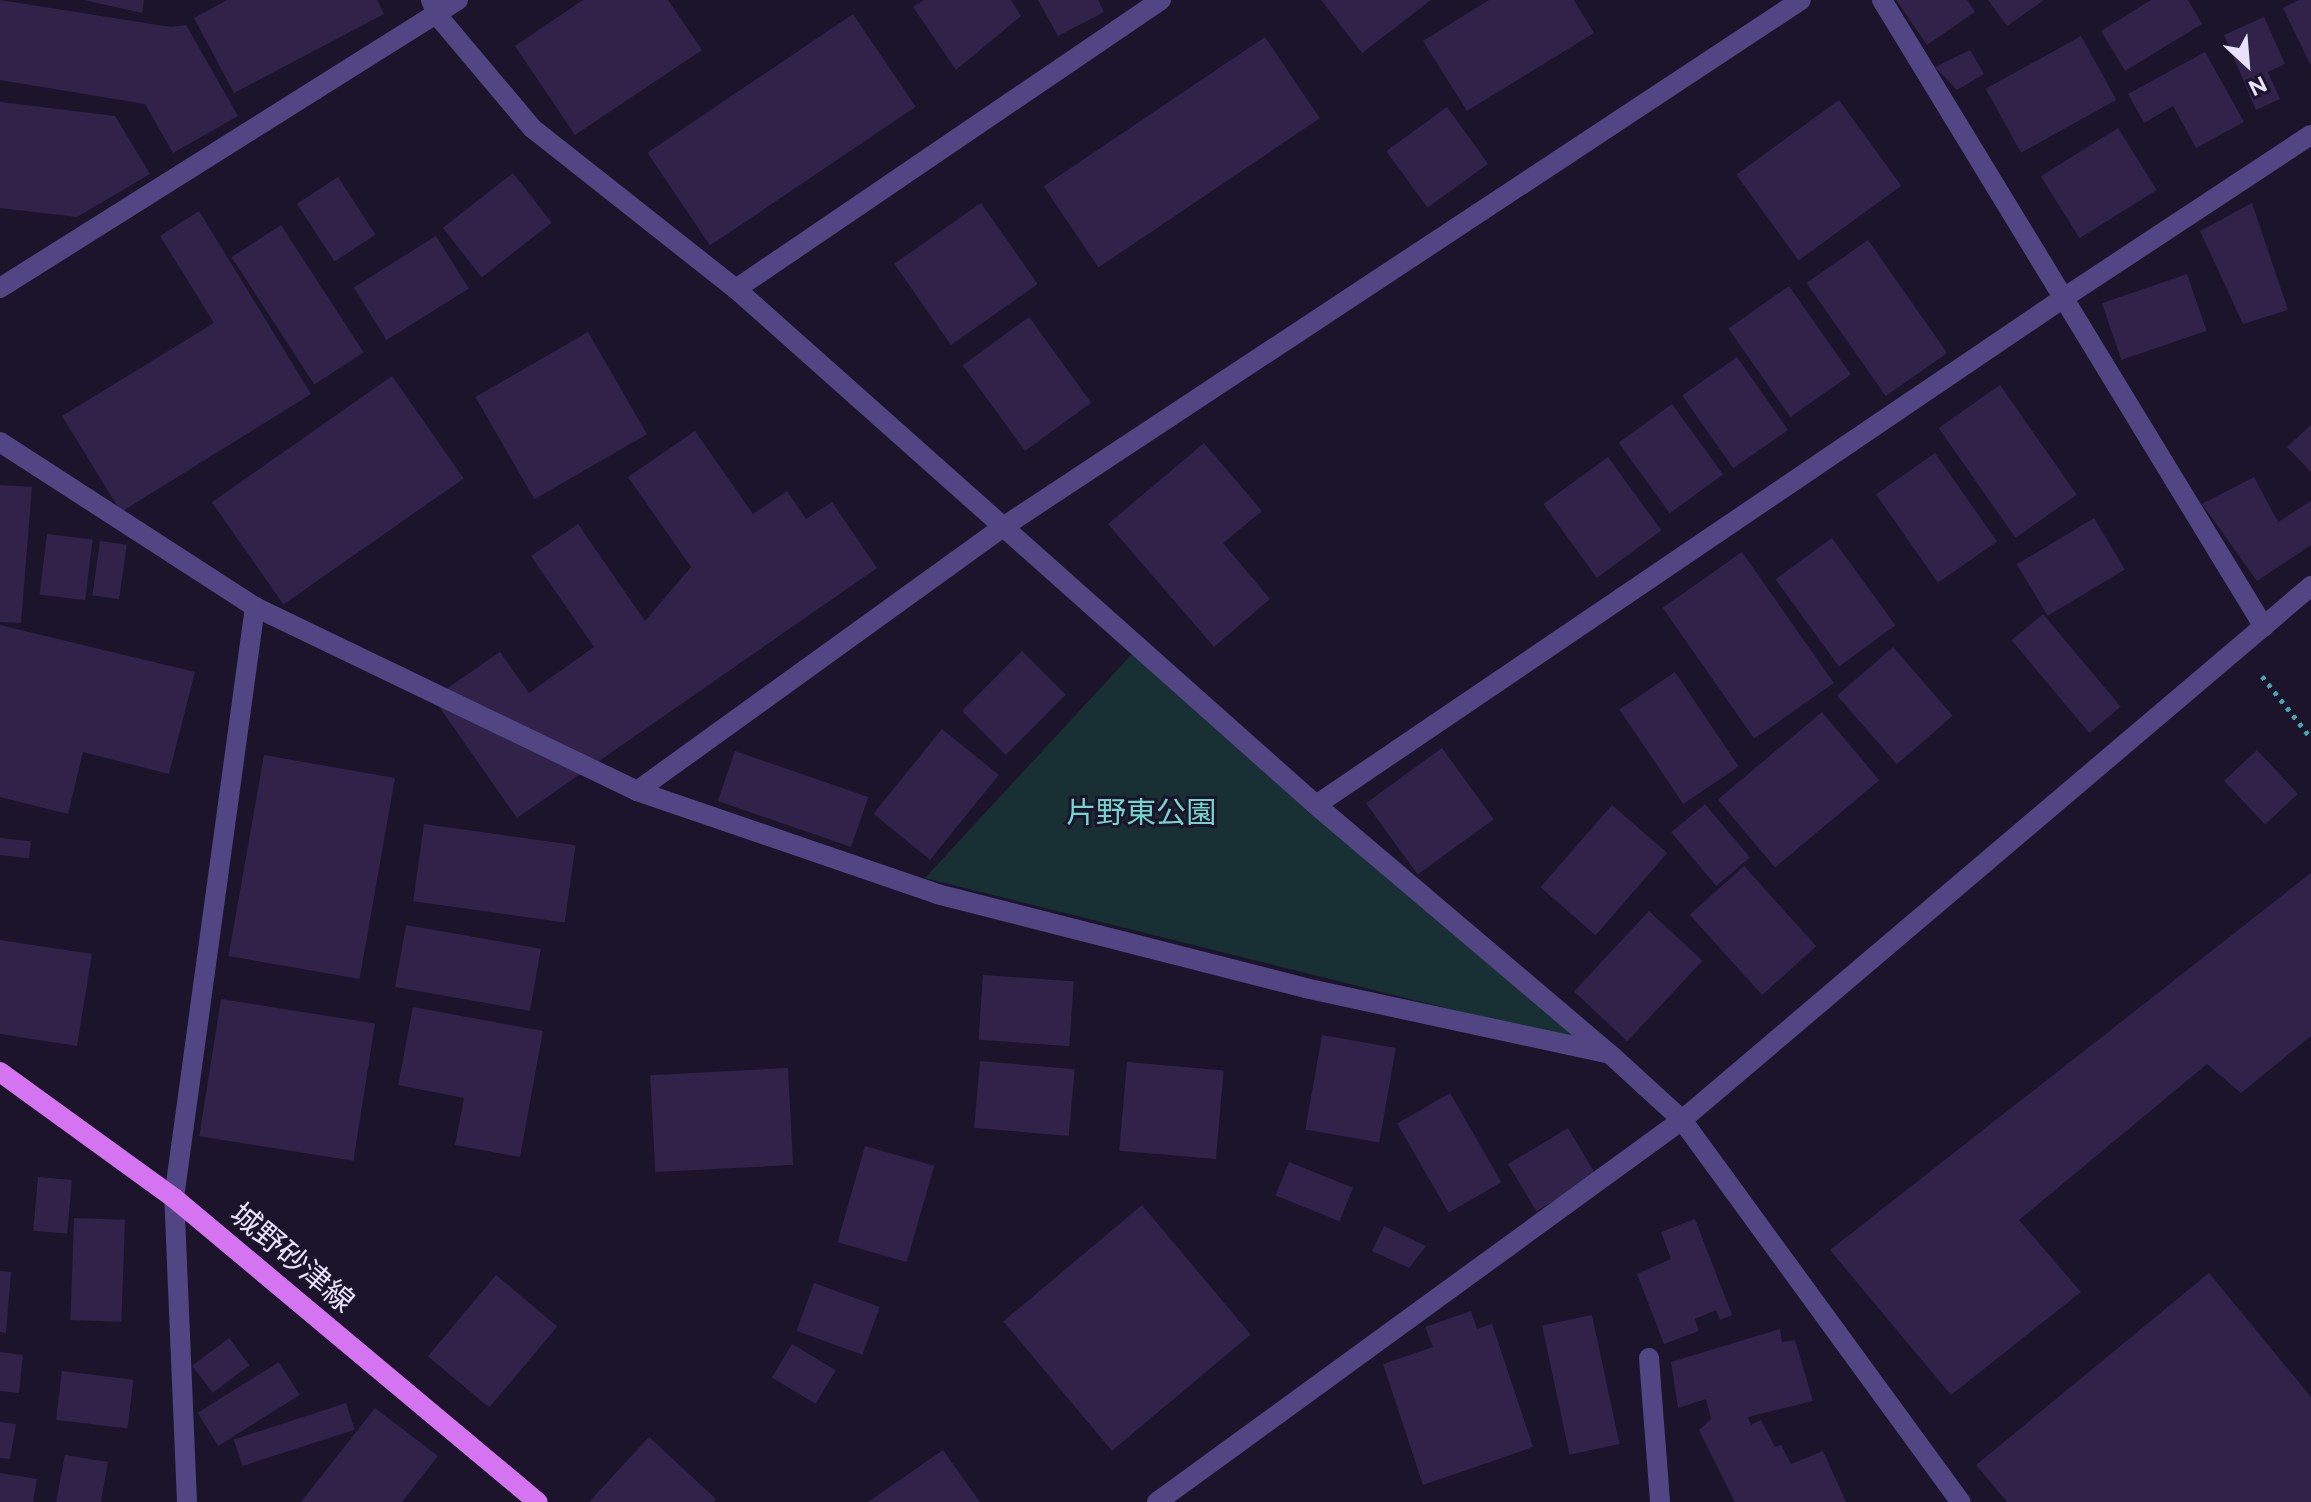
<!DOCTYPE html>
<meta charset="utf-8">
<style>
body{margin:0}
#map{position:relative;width:2311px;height:1502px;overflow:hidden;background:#1c142a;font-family:Figtree,"Noto Sans JP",sans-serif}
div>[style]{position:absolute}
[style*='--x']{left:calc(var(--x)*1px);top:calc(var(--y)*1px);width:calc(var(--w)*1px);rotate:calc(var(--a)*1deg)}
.green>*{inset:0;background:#183033}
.building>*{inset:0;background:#302249;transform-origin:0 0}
.path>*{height:5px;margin-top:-2.5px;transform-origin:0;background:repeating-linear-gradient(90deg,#3fa6b2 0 4px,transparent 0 10px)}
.minor>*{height:20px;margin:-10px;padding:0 10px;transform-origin:10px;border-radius:10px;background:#514584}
.major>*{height:20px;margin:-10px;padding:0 10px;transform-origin:10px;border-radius:10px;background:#d574f0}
span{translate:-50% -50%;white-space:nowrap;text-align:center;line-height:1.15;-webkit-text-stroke:6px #1c142a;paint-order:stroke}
.park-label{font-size:30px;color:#73d6cd}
.street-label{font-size:30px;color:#e8e1fc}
.north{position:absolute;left:2207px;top:24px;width:80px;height:80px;-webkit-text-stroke:6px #1c142a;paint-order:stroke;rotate:154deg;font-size:22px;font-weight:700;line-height:32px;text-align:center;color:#e8e1fc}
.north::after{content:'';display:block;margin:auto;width:28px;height:36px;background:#e8e1fc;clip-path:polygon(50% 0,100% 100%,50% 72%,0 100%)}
</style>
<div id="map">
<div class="green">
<i style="clip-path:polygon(1132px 654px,1586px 1043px,925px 878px)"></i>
</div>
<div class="building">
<i style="clip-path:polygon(0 0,171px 27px,186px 25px,238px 116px,173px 153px,145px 104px,0 80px)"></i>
<i style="clip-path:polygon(84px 0,144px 0,142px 13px)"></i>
<i style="clip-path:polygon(227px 0,377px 0,384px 14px,234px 93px,194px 18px)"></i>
<i style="clip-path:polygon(583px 0,668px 0,702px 50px,575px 135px,515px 46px)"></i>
<i style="clip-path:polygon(924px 0,1011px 0,1021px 16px,956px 70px,913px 7px)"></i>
<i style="clip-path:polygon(1038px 0,1098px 0,1104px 12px,1058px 36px)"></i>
<i style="clip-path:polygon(1321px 0,1431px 0,1362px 53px)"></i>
<i style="clip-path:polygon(1489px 0,1574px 0,1594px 33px,1467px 111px,1423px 41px)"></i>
<i style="clip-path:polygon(1896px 0,1967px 0,1975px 12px,1927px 45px)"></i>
<i style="clip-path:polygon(1988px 0,2044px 0,2007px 26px)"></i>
<i style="clip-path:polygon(2151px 0,2188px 0,2202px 24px,2125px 71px,2101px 31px)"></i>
<i style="clip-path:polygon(2299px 0,2311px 0,2311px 66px,2283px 8px)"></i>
<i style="left:853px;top:14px;width:112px;height:248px;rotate:56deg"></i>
<i style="clip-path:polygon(2264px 17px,2285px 64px,2268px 72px,2280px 99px,2256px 110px,2224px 35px)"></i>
<i style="left:2081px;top:36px;width:73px;height:109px;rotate:61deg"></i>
<i style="left:1265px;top:37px;width:98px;height:267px;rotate:56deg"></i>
<i style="clip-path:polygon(1970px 50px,1984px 74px,1957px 90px,1935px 67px)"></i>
<i style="clip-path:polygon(2205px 52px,2244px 122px,2196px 148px,2173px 106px,2144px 123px,2128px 94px)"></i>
<i style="left:1839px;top:100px;width:106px;height:127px;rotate:54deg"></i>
<i style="clip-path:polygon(0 102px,115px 116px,150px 174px,77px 217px,0 208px)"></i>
<i style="left:1447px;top:107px;width:70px;height:75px;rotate:54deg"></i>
<i style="left:2118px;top:128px;width:73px;height:91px;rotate:58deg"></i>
<i style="left:513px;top:173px;width:63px;height:89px;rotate:52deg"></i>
<i style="left:338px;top:177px;width:69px;height:49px;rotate:57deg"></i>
<i style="left:981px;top:203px;width:99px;height:106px;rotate:55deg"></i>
<i style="clip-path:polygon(2252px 203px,2288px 310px,2243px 324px,2200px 231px)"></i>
<i style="clip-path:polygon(199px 211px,311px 394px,121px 512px,62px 416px,214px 323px,160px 236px)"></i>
<i style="left:281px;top:225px;width:152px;height:59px;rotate:57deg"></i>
<i style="left:436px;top:236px;width:62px;height:97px;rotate:58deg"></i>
<i style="left:1868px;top:240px;width:138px;height:75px;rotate:55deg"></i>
<i style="left:2187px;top:274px;width:60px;height:90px;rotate:71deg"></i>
<i style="left:1789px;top:286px;width:108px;height:74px;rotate:55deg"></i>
<i style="left:1029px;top:317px;width:106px;height:82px;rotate:54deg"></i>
<i style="left:588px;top:332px;width:118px;height:130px;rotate:60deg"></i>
<i style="left:1737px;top:357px;width:89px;height:67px;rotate:55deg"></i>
<i style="left:392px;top:376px;width:125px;height:220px;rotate:55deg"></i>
<i style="left:2000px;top:385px;width:134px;height:75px;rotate:55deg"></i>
<i style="left:1672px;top:404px;width:87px;height:66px;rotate:54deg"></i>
<i style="clip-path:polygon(2311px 425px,2311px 472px,2287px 447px)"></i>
<i style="clip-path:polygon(695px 431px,753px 514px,787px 491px,806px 519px,832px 502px,877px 568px,517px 818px,433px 698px,500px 652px,529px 693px,594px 647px,531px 556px,578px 524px,645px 621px,691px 567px,628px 477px)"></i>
<i style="clip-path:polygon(1204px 443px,1262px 511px,1223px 543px,1270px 599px,1214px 647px,1108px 524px)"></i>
<i style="left:1935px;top:453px;width:108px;height:72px;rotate:55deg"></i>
<i style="left:1608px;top:457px;width:91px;height:80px;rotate:54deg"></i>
<i style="clip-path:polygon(2254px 477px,2278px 522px,2311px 501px,2311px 545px,2257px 581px,2202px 504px)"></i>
<i style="clip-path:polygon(0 485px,32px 487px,21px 623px,0 622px)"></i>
<i style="left:2094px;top:518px;width:60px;height:90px;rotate:59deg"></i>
<i style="left:47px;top:534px;width:46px;height:61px;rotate:7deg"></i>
<i style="left:1832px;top:538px;width:108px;height:70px;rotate:54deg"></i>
<i style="left:100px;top:541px;width:27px;height:55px;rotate:8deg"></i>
<i style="left:1742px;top:552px;width:160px;height:97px;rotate:55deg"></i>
<i style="left:2043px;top:614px;width:121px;height:41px;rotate:50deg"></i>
<i style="clip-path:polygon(0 625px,195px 672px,169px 774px,83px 752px,68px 814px,0 797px)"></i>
<i style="left:1893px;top:647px;width:91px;height:74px;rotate:49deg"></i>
<i style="left:1022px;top:651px;width:62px;height:85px;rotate:45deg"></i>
<i style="left:1675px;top:672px;width:114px;height:67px;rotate:56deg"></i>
<i style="left:1822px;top:712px;width:89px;height:136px;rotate:50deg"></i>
<i style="left:942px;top:729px;width:73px;height:109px;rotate:39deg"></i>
<i style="left:1442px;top:748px;width:88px;height:94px;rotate:54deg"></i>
<i style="left:2257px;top:750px;width:60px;height:45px;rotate:47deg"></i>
<i style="left:735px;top:751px;width:141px;height:53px;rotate:19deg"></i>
<i style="left:264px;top:755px;width:133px;height:204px;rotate:10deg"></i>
<i style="left:1705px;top:804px;width:70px;height:44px;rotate:50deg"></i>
<i style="left:1612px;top:805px;width:73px;height:109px;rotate:41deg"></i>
<i style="left:424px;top:824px;width:153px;height:78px;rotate:8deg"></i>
<i style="left:0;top:838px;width:31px;height:17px;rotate:6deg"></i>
<i style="left:1744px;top:866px;width:108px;height:73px;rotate:48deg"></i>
<i style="clip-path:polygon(2311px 873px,2311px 1036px,2241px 1093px,2207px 1064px,2019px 1220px,2081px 1292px,1951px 1395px,1830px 1250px)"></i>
<i style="left:1649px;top:911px;width:73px;height:110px;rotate:43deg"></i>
<i style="left:406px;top:925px;width:137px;height:63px;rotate:10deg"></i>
<i style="clip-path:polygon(0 940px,92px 954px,77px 1046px,0 1034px)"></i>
<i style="left:983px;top:975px;width:91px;height:65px;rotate:4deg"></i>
<i style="left:221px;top:999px;width:156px;height:139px;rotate:9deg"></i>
<i style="clip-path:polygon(413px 1007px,543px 1031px,520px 1157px,455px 1145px,464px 1098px,398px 1085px)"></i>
<i style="left:1322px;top:1035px;width:75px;height:96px;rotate:10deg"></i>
<i style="left:980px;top:1061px;width:95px;height:67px;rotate:5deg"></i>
<i style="left:1127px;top:1062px;width:97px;height:89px;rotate:5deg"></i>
<i style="left:788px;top:1068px;width:97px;height:138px;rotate:87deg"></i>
<i style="left:1450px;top:1093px;width:103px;height:61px;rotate:60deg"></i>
<i style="left:1568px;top:1128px;width:55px;height:70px;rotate:59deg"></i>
<i style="left:865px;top:1146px;width:72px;height:100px;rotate:16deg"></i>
<i style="left:1289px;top:1162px;width:69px;height:36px;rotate:22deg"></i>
<i style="left:38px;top:1177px;width:34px;height:54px;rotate:5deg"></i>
<i style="left:1142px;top:1205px;width:169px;height:181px;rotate:50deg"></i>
<i style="left:74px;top:1218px;width:51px;height:102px;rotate:2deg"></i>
<i style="clip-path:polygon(1695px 1219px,1732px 1315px,1720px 1320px,1716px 1310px,1695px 1319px,1699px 1331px,1664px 1344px,1637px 1274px,1671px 1259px,1661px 1232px)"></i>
<i style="clip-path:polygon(1384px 1226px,1426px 1246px,1409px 1268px,1372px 1251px)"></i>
<i style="clip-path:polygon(0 1271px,11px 1272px,6px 1333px,0 1332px)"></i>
<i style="clip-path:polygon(2209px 1273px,2311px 1397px,2311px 1502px,2007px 1502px,1976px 1465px)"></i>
<i style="left:496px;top:1275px;width:80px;height:106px;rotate:40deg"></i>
<i style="left:814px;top:1283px;width:70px;height:51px;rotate:20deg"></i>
<i style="clip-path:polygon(1471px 1311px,1477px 1329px,1492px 1324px,1533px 1447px,1423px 1485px,1383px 1364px,1433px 1347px,1425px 1327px)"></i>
<i style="left:1592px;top:1315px;width:132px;height:51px;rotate:78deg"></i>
<i style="clip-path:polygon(1780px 1329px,1782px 1342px,1795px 1340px,1813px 1401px,1748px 1417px,1751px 1425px,1761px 1420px,1775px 1447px,1781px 1445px,1791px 1464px,1823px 1451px,1846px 1502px,1735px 1502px,1699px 1430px,1711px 1419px,1706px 1399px,1678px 1408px,1671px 1362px)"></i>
<i style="left:229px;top:1338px;width:34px;height:46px;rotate:53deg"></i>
<i style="left:792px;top:1344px;width:51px;height:39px;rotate:31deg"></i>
<i style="clip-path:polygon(0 1352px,23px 1355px,19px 1393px,0 1391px)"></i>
<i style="left:279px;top:1362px;width:39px;height:96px;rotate:58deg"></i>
<i style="left:62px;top:1371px;width:72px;height:49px;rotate:7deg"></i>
<i style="left:346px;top:1403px;width:28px;height:118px;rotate:72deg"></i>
<i style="clip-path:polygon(375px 1408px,438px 1456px,402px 1502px,301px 1502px)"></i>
<i style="clip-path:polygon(0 1422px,16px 1424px,10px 1459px,0 1458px)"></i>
<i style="clip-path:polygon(649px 1437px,716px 1499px,714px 1502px,589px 1502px)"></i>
<i style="clip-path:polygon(943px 1450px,980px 1502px,868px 1502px)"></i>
<i style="clip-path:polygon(65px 1455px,108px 1462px,101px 1502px,56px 1502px)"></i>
<i style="clip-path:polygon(0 1473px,37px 1479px,33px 1502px,0 1502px)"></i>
</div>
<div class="path">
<i style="--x:2262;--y:676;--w:79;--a:51.7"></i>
</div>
<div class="minor">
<i style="--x:431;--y:0;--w:16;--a:68"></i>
<i style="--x:437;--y:15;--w:148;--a:49.9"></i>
<i style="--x:532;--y:128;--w:260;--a:38.3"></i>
<i style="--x:736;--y:289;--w:776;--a:41.66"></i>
<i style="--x:1316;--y:805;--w:385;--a:40.3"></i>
<i style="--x:1610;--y:1054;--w:98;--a:42.5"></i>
<i style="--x:1682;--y:1120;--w:473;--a:53.9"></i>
<i style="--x:1882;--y:0;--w:734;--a:58.65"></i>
<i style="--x:0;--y:288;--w:541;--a:-32.16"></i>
<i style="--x:736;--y:289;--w:514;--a:-34.22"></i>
<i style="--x:0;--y:442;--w:304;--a:32.9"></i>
<i style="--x:255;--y:607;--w:424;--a:25.7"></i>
<i style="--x:637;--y:791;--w:317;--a:18.9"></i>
<i style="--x:937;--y:894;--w:380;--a:14.3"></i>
<i style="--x:1305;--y:988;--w:308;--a:12.2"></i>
<i style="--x:637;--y:791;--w:451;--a:-35.8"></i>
<i style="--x:1003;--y:527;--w:956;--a:-33.44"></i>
<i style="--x:1316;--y:805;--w:901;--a:-34.15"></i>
<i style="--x:2062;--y:299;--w:298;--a:-33.4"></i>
<i style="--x:1649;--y:1358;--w:144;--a:85.6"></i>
<i style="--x:187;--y:1502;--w:304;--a:-92.4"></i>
<i style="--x:174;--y:1198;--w:597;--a:-82.2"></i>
<i style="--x:1157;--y:1502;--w:649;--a:-36.04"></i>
<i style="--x:1682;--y:1120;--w:825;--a:-40.33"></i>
</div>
<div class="major">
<i style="--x:0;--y:1072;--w:215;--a:35.9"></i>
<i style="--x:174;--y:1198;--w:474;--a:39.9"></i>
</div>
<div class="park-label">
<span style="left:1141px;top:813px">片野東公園</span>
</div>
<div class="street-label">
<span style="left:292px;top:1258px;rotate:40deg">城野砂津線</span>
</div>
<div class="north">N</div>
</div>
